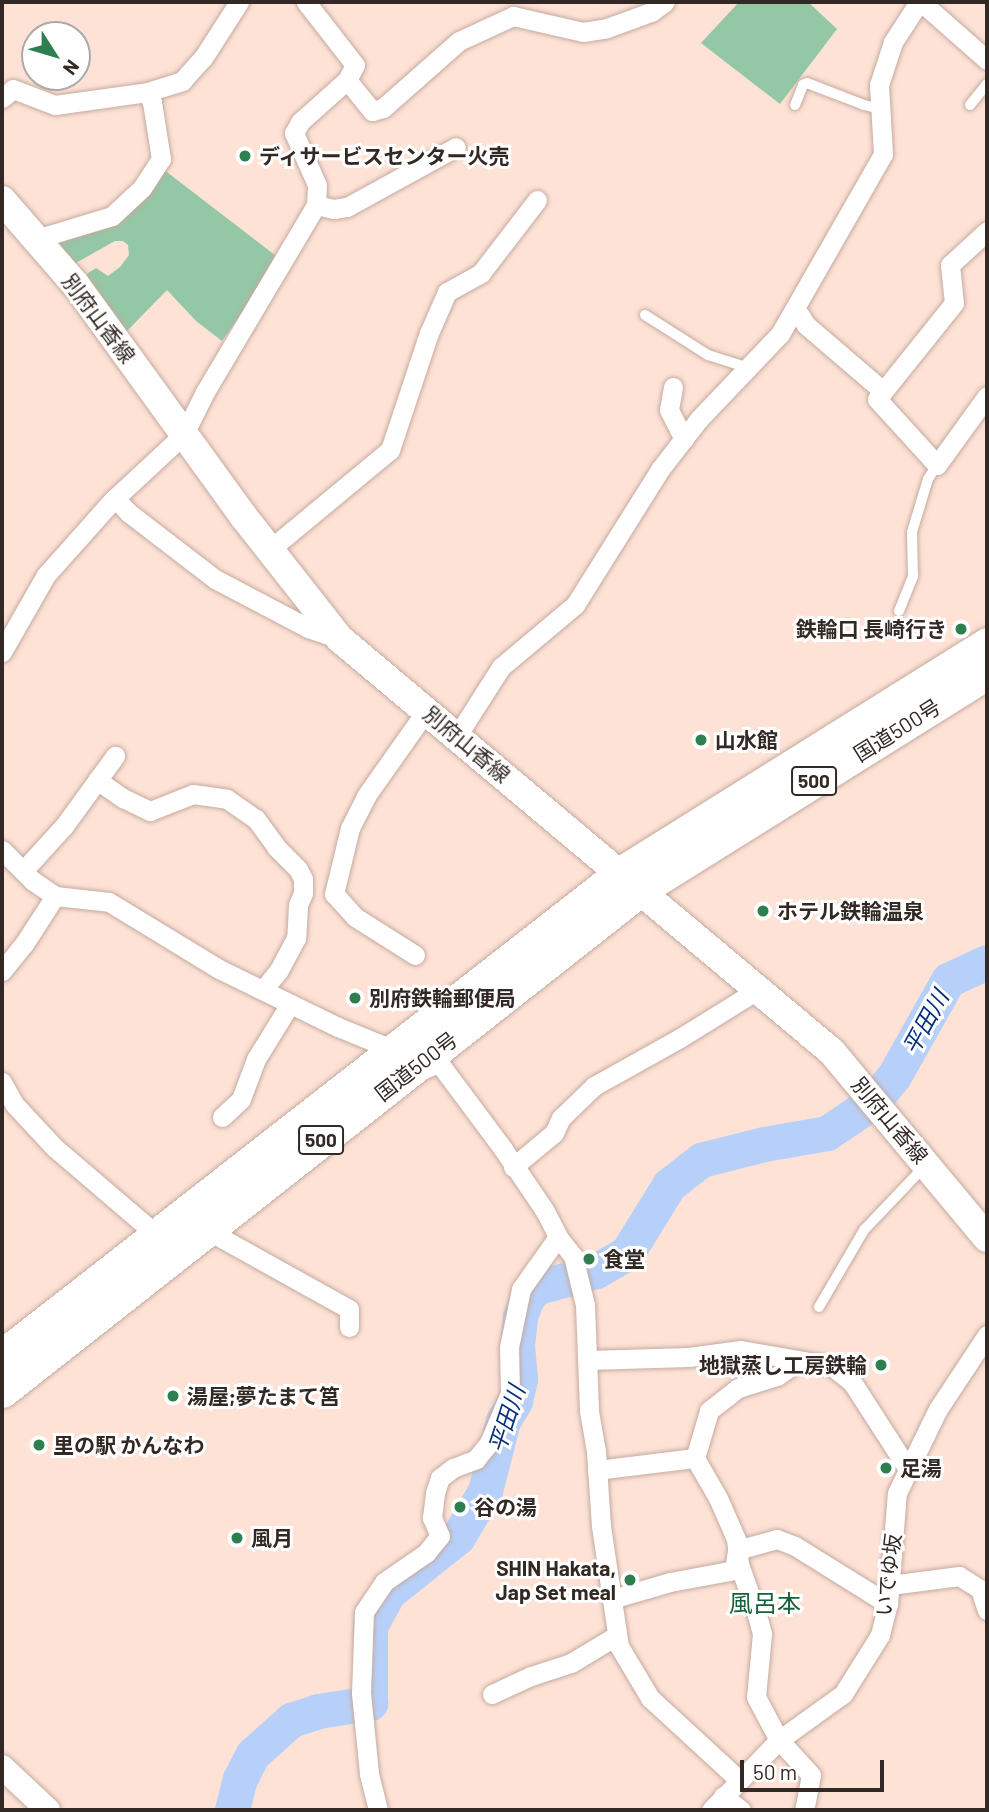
<!DOCTYPE html>
<meta charset="utf-8">
<style>
body{margin:0}
#map{position:relative;width:989px;height:1812px;overflow:hidden;background:#fee2d6;font-family:Barlow,"Noto Sans JP",sans-serif}
div>[style]{position:absolute}
[style*='--x']{left:calc(var(--x)*1px);top:calc(var(--y)*1px);width:calc(var(--w)*1px);rotate:calc(var(--a)*1deg)}
.green>*{inset:0;background:#94c7a6}
.river>*{height:35px;margin:-17.5px;padding:0 17.5px;transform-origin:17.5px;border-radius:17.5px;background:#b7d0fa}
.roads{filter:drop-shadow(0 0 2px #c5aa9f) drop-shadow(0 0 2px #c5aa9f)}
.service>*{height:10px;margin:-5px;padding:0 5px;transform-origin:5px;border-radius:5px;background:#fff}
.minor>*{height:19px;margin:-9.5px;padding:0 9.5px;transform-origin:9.5px;border-radius:9.5px;background:#fff}
.tertiary>*{height:24px;margin:-12px;padding:0 12px;transform-origin:12px;border-radius:12px;background:#fff}
.secondary>*{height:28px;margin:-14px;padding:0 14px;transform-origin:14px;border-radius:14px;background:#fff}
.trunk>*{height:33px;margin:-16.5px;padding:0 16.5px;transform-origin:16.5px;border-radius:16.5px;background:#fff}
.dots>*{width:19px;height:19px;translate:-50% -50%;box-sizing:border-box;border:4px solid #fff;border-radius:50%}
span{translate:-50% -50%;white-space:nowrap;text-align:center;line-height:1.15;-webkit-text-stroke:6px #fff;paint-order:stroke}
.shield-label span{padding:2px 5px;background:#fff;border:2px solid;border-radius:5px;-webkit-text-stroke-width:0}
.shield-label{font-size:19px;color:#332924;font-weight:700}
.poi-label{font-size:21px;color:#332924;font-weight:700}
.left{translate:0 -50%;text-align:left}
.right{translate:-100% -50%;text-align:right}
.street-label{font-size:21px;color:#332924}
.water-label{font-size:23px;color:#05307d;font-style:italic}
.quarter-label{font-size:24px;color:#136239}
.frame{position:absolute;inset:0;border:4px solid #332924;pointer-events:none}
.north{position:absolute;left:21px;top:21px;width:70px;height:70px;box-sizing:border-box;background:#fff;border:2px solid #ada9a7;border-radius:50%;rotate:127deg;font-size:19px;font-weight:700;line-height:28px;text-align:center;color:#332924}
.north::after{content:'';display:block;margin:auto;width:24px;height:32px;background:#2d7f50;clip-path:polygon(50% 0,100% 100%,50% 72%,0 100%)}
.scale{position:absolute;left:740px;top:1760px;width:144px;height:32px;box-sizing:border-box;border:4px solid #332924;border-top:0;padding-left:9px;font-size:21px;line-height:24px;white-space:nowrap;color:#332924;-webkit-text-stroke:5px #fff;paint-order:stroke}
</style>
<div id="map">
<div class="green">
<i style="clip-path:polygon(739px 2px,808px 2px,837px 29px,780px 104px,701px 43px)"></i>
<i style="clip-path:polygon(159px 166px,280px 259px,222px 341px,196px 321px,167px 290px,125px 333px,85px 281px,88px 273px,96px 268px,108px 276px,120px 267px,129px 255px,128px 245px,123px 241px,115px 241px,74px 264px,50px 236px,119px 218px)"></i>
</div>
<div class="river">
<i style="--x:876;--y:1098;--w:28;--a:-51"></i>
<i style="--x:894;--y:1076;--w:110;--a:-60.6"></i>
<i style="--x:948;--y:980;--w:43;--a:-24.8"></i>
<i style="--x:232;--y:1810;--w:32;--a:-76"></i>
<i style="--x:240;--y:1779;--w:28;--a:-63"></i>
<i style="--x:253;--y:1754;--w:51;--a:-41.8"></i>
<i style="--x:291;--y:1720;--w:28;--a:-18"></i>
<i style="--x:318;--y:1711;--w:53;--a:-8.7"></i>
<i style="--x:370;--y:1703;--w:77;--a:-90"></i>
<i style="--x:370;--y:1626;--w:39;--a:-61"></i>
<i style="--x:389;--y:1592;--w:88;--a:-38.6"></i>
<i style="--x:458;--y:1537;--w:53;--a:-59.6"></i>
<i style="--x:485;--y:1491;--w:72;--a:-75.6"></i>
<i style="--x:503;--y:1421;--w:23;--a:-59"></i>
<i style="--x:515;--y:1401;--w:23;--a:-77"></i>
<i style="--x:520;--y:1379;--w:33;--a:-95"></i>
<i style="--x:517;--y:1346;--w:29;--a:-84"></i>
<i style="--x:520;--y:1317;--w:18;--a:-71"></i>
<i style="--x:526;--y:1300;--w:15;--a:-53"></i>
<i style="--x:535;--y:1288;--w:63;--a:-15.6"></i>
<i style="--x:596;--y:1271;--w:36;--a:-30"></i>
<i style="--x:627;--y:1253;--w:80;--a:-58.3"></i>
<i style="--x:669;--y:1185;--w:41;--a:-38"></i>
<i style="--x:701;--y:1160;--w:65;--a:-14.3"></i>
<i style="--x:764;--y:1144;--w:64;--a:-9.9"></i>
<i style="--x:827;--y:1133;--w:40;--a:-34"></i>
</div>
<div class="roads">
<div class="service">
<i style="--x:795;--y:105;--w:22;--a:-68"></i>
<i style="--x:803;--y:85;--w:4;--a:-27"></i>
<i style="--x:807;--y:83;--w:61;--a:21.1"></i>
<i style="--x:864;--y:105;--w:17;--a:13"></i>
<i style="--x:970;--y:105;--w:27;--a:-51"></i>
<i style="--x:645;--y:315;--w:75;--a:32.4"></i>
<i style="--x:708;--y:355;--w:43;--a:17.6"></i>
<i style="--x:899;--y:611;--w:38;--a:-68"></i>
<i style="--x:913;--y:576;--w:44;--a:-91.3"></i>
<i style="--x:912;--y:532;--w:55;--a:-73.2"></i>
<i style="--x:928;--y:479;--w:17;--a:-57"></i>
<i style="--x:819;--y:1307;--w:89;--a:-59.7"></i>
<i style="--x:864;--y:1230;--w:87;--a:-46.4"></i>
</div>
<div class="minor">
<i style="--x:921;--y:2;--w:88;--a:41.3"></i>
<i style="--x:347;--y:80;--w:40;--a:51"></i>
<i style="--x:372;--y:111;--w:11;--a:-15"></i>
<i style="--x:383;--y:108;--w:101;--a:-41.4"></i>
<i style="--x:459;--y:41;--w:60;--a:-24.8"></i>
<i style="--x:513;--y:16;--w:72;--a:12.9"></i>
<i style="--x:583;--y:32;--w:24;--a:-9"></i>
<i style="--x:607;--y:28;--w:47;--a:-20"></i>
<i style="--x:651;--y:12;--w:17;--a:-36"></i>
<i style="--x:2;--y:98;--w:14;--a:-39"></i>
<i style="--x:13;--y:89;--w:45;--a:20.9"></i>
<i style="--x:55;--y:105;--w:93;--a:-8"></i>
<i style="--x:147;--y:92;--w:37;--a:-17"></i>
<i style="--x:182;--y:81;--w:31;--a:-48"></i>
<i style="--x:203;--y:58;--w:67;--a:-57.3"></i>
<i style="--x:316;--y:205;--w:18;--a:13"></i>
<i style="--x:334;--y:209;--w:13;--a:-9"></i>
<i style="--x:347;--y:207;--w:124;--a:-28.8"></i>
<i style="--x:987;--y:231;--w:50;--a:137.4"></i>
<i style="--x:950;--y:265;--w:38;--a:84"></i>
<i style="--x:954;--y:303;--w:123;--a:128.7"></i>
<i style="--x:877;--y:399;--w:89;--a:47.7"></i>
<i style="--x:937;--y:465;--w:85;--a:-54.1"></i>
<i style="--x:36;--y:239;--w:79;--a:-16.8"></i>
<i style="--x:112;--y:216;--w:41;--a:-43"></i>
<i style="--x:142;--y:188;--w:35;--a:-57"></i>
<i style="--x:161;--y:159;--w:58;--a:-99"></i>
<i style="--x:152;--y:102;--w:11;--a:-117"></i>
<i style="--x:795;--y:308;--w:20;--a:57"></i>
<i style="--x:806;--y:325;--w:101;--a:40.6"></i>
<i style="--x:673;--y:387;--w:23;--a:100"></i>
<i style="--x:669;--y:410;--w:33;--a:63"></i>
<i style="--x:115;--y:498;--w:21;--a:47"></i>
<i style="--x:129;--y:513;--w:108;--a:37.5"></i>
<i style="--x:215;--y:579;--w:105;--a:27.8"></i>
<i style="--x:308;--y:628;--w:34;--a:19"></i>
<i style="--x:269;--y:550;--w:157;--a:-39.6"></i>
<i style="--x:390;--y:450;--w:123;--a:-71.6"></i>
<i style="--x:429;--y:333;--w:45;--a:-66.3"></i>
<i style="--x:447;--y:292;--w:39;--a:-29"></i>
<i style="--x:481;--y:273;--w:92;--a:-52.5"></i>
<i style="--x:2;--y:652;--w:89;--a:-60.3"></i>
<i style="--x:46;--y:575;--w:99;--a:-48.3"></i>
<i style="--x:112;--y:501;--w:98;--a:-42.9"></i>
<i style="--x:184;--y:434;--w:47;--a:-63.4"></i>
<i style="--x:205;--y:392;--w:217;--a:-59.3"></i>
<i style="--x:316;--y:205;--w:20;--a:-87"></i>
<i style="--x:317;--y:185;--w:57;--a:-113.9"></i>
<i style="--x:294;--y:133;--w:13;--a:-61"></i>
<i style="--x:300;--y:122;--w:63;--a:-41.8"></i>
<i style="--x:347;--y:80;--w:17;--a:-62"></i>
<i style="--x:355;--y:65;--w:80;--a:-127.9"></i>
<i style="--x:457;--y:736;--w:82;--a:-57.5"></i>
<i style="--x:501;--y:667;--w:97;--a:-40"></i>
<i style="--x:575;--y:605;--w:162;--a:-57.9"></i>
<i style="--x:661;--y:468;--w:62;--a:-52.2"></i>
<i style="--x:699;--y:419;--w:117;--a:-46.4"></i>
<i style="--x:780;--y:334;--w:207;--a:-60.2"></i>
<i style="--x:883;--y:154;--w:69;--a:-93.3"></i>
<i style="--x:879;--y:85;--w:45;--a:-72"></i>
<i style="--x:893;--y:42;--w:48;--a:-57"></i>
<i style="--x:97;--y:780;--w:32;--a:35"></i>
<i style="--x:123;--y:798;--w:30;--a:26"></i>
<i style="--x:150;--y:811;--w:46;--a:-21.6"></i>
<i style="--x:193;--y:794;--w:34;--a:8"></i>
<i style="--x:227;--y:799;--w:35;--a:35"></i>
<i style="--x:256;--y:819;--w:34;--a:54"></i>
<i style="--x:276;--y:847;--w:31;--a:45"></i>
<i style="--x:298;--y:869;--w:11;--a:63"></i>
<i style="--x:303;--y:879;--w:14;--a:90"></i>
<i style="--x:303;--y:893;--w:13;--a:113"></i>
<i style="--x:298;--y:905;--w:33;--a:93"></i>
<i style="--x:296;--y:938;--w:36;--a:118"></i>
<i style="--x:279;--y:970;--w:26;--a:129"></i>
<i style="--x:2;--y:850;--w:44;--a:45"></i>
<i style="--x:33;--y:881;--w:27;--a:34"></i>
<i style="--x:55;--y:896;--w:54;--a:6.3"></i>
<i style="--x:109;--y:902;--w:129;--a:31.3"></i>
<i style="--x:219;--y:969;--w:132;--a:26"></i>
<i style="--x:338;--y:1027;--w:61;--a:22.3"></i>
<i style="--x:394;--y:1050;--w:6;--a:51"></i>
<i style="--x:23;--y:871;--w:61;--a:-47.7"></i>
<i style="--x:64;--y:826;--w:87;--a:-53.9"></i>
<i style="--x:415;--y:955;--w:71;--a:-147.7"></i>
<i style="--x:355;--y:917;--w:31;--a:-132"></i>
<i style="--x:334;--y:894;--w:68;--a:-76.4"></i>
<i style="--x:350;--y:828;--w:36;--a:-63"></i>
<i style="--x:366;--y:796;--w:104;--a:-54.8"></i>
<i style="--x:2;--y:971;--w:35;--a:-51"></i>
<i style="--x:24;--y:944;--w:57;--a:-57.1"></i>
<i style="--x:419;--y:1071;--w:22;--a:-22"></i>
<i style="--x:439;--y:1063;--w:107;--a:53.3"></i>
<i style="--x:503;--y:1149;--w:75;--a:55.9"></i>
<i style="--x:545;--y:1211;--w:29;--a:63"></i>
<i style="--x:558;--y:1237;--w:24;--a:52"></i>
<i style="--x:573;--y:1256;--w:50;--a:76.2"></i>
<i style="--x:585;--y:1305;--w:106;--a:87.8"></i>
<i style="--x:589;--y:1411;--w:41;--a:80.1"></i>
<i style="--x:596;--y:1451;--w:75;--a:86.2"></i>
<i style="--x:601;--y:1526;--w:121;--a:81.5"></i>
<i style="--x:619;--y:1646;--w:61;--a:59.2"></i>
<i style="--x:650;--y:1698;--w:120;--a:42.6"></i>
<i style="--x:2;--y:1082;--w:26;--a:61"></i>
<i style="--x:15;--y:1105;--w:59;--a:47.1"></i>
<i style="--x:55;--y:1148;--w:134;--a:40.5"></i>
<i style="--x:222;--y:1117;--w:26;--a:-43"></i>
<i style="--x:241;--y:1099;--w:43;--a:-69.4"></i>
<i style="--x:256;--y:1059;--w:65;--a:-58.3"></i>
<i style="--x:513;--y:1167;--w:53;--a:-39.7"></i>
<i style="--x:554;--y:1133;--w:17;--a:-65"></i>
<i style="--x:561;--y:1118;--w:46;--a:-44.1"></i>
<i style="--x:594;--y:1086;--w:98;--a:-29.2"></i>
<i style="--x:680;--y:1038;--w:93;--a:-31.8"></i>
<i style="--x:207;--y:1230;--w:162;--a:29.1"></i>
<i style="--x:349;--y:1309;--w:18;--a:90"></i>
<i style="--x:588;--y:1360;--w:101;--a:-1.7"></i>
<i style="--x:689;--y:1357;--w:52;--a:-7.7"></i>
<i style="--x:741;--y:1350;--w:92;--a:10"></i>
<i style="--x:832;--y:1366;--w:26;--a:39"></i>
<i style="--x:852;--y:1382;--w:103;--a:57.2"></i>
<i style="--x:799;--y:1361;--w:27;--a:146"></i>
<i style="--x:777;--y:1376;--w:41;--a:162.9"></i>
<i style="--x:738;--y:1388;--w:37;--a:142"></i>
<i style="--x:709;--y:1411;--w:49;--a:106.6"></i>
<i style="--x:695;--y:1458;--w:46;--a:60.1"></i>
<i style="--x:718;--y:1498;--w:45;--a:66.3"></i>
<i style="--x:736;--y:1539;--w:25;--a:83"></i>
<i style="--x:739;--y:1564;--w:54;--a:70.6"></i>
<i style="--x:757;--y:1615;--w:20;--a:75"></i>
<i style="--x:762;--y:1634;--w:63;--a:95.4"></i>
<i style="--x:756;--y:1697;--w:49;--a:61.9"></i>
<i style="--x:779;--y:1740;--w:47;--a:47.6"></i>
<i style="--x:811;--y:1775;--w:36;--a:101"></i>
<i style="--x:597;--y:1470;--w:99;--a:-7"></i>
<i style="--x:890;--y:1585;--w:70;--a:-7.4"></i>
<i style="--x:959;--y:1576;--w:25;--a:32"></i>
<i style="--x:980;--y:1589;--w:22;--a:72"></i>
<i style="--x:612;--y:1599;--w:60;--a:-16.3"></i>
<i style="--x:670;--y:1582;--w:65;--a:-10.6"></i>
<i style="--x:734;--y:1570;--w:20;--a:-81"></i>
<i style="--x:737;--y:1550;--w:41;--a:-15.4"></i>
<i style="--x:777;--y:1539;--w:19;--a:21"></i>
<i style="--x:795;--y:1546;--w:110;--a:31.9"></i>
<i style="--x:492;--y:1694;--w:43;--a:-24.8"></i>
<i style="--x:531;--y:1676;--w:42;--a:-18"></i>
<i style="--x:571;--y:1663;--w:52;--a:-31"></i>
<i style="--x:723;--y:1796;--w:23;--a:38"></i>
<i style="--x:378;--y:1810;--w:38;--a:-104"></i>
<i style="--x:369;--y:1773;--w:80;--a:-95.7"></i>
<i style="--x:361;--y:1693;--w:81;--a:-87.9"></i>
<i style="--x:364;--y:1612;--w:36;--a:-56"></i>
<i style="--x:384;--y:1582;--w:51;--a:-34.6"></i>
<i style="--x:426;--y:1553;--w:22;--a:-51"></i>
<i style="--x:440;--y:1536;--w:20;--a:-114"></i>
<i style="--x:432;--y:1518;--w:25;--a:-83"></i>
<i style="--x:435;--y:1493;--w:16;--a:-72"></i>
<i style="--x:440;--y:1478;--w:16;--a:-38"></i>
<i style="--x:453;--y:1468;--w:25;--a:-21"></i>
<i style="--x:476;--y:1459;--w:21;--a:-51"></i>
<i style="--x:489;--y:1443;--w:54;--a:-67.2"></i>
<i style="--x:510;--y:1393;--w:46;--a:-91.2"></i>
<i style="--x:509;--y:1347;--w:59;--a:-78.3"></i>
<i style="--x:521;--y:1289;--w:64;--a:-54.6"></i>
<i style="--x:711;--y:1810;--w:98;--a:-45.8"></i>
<i style="--x:779;--y:1740;--w:79;--a:-35.7"></i>
<i style="--x:843;--y:1694;--w:70;--a:-57.9"></i>
<i style="--x:880;--y:1635;--w:32;--a:-76"></i>
<i style="--x:888;--y:1604;--w:111;--a:-85.4"></i>
<i style="--x:897;--y:1493;--w:93;--a:-64"></i>
<i style="--x:938;--y:1409;--w:89;--a:-56.5"></i>
</div>
<div class="tertiary">
<i style="--x:2;--y:1767;--w:63;--a:43.1"></i>
</div>
<div class="secondary">
<i style="--x:2;--y:200;--w:113;--a:49"></i>
<i style="--x:76;--y:285;--w:286;--a:54.1"></i>
<i style="--x:244;--y:517;--w:155;--a:51.8"></i>
<i style="--x:340;--y:639;--w:642;--a:40.01"></i>
<i style="--x:832;--y:1052;--w:242;--a:50.2"></i>
</div>
<div class="trunk">
<i style="--x:2;--y:1356;--w:785;--a:-37.96"></i>
<i style="--x:621;--y:873;--w:432;--a:-32"></i>
<i style="--x:2;--y:1391;--w:813;--a:-38.15"></i>
<i style="--x:641;--y:889;--w:408;--a:-32"></i>
</div>
</div>
<div class="dots">
<i style="left:245px;top:156px;background:#2d7f50"></i>
<i style="left:961px;top:629px;background:#2d7f50"></i>
<i style="left:701px;top:740px;background:#2d7f50"></i>
<i style="left:763px;top:911px;background:#2d7f50"></i>
<i style="left:355px;top:998px;background:#2d7f50"></i>
<i style="left:589px;top:1259px;background:#2d7f50"></i>
<i style="left:881px;top:1365px;background:#2d7f50"></i>
<i style="left:173px;top:1396px;background:#2d7f50"></i>
<i style="left:39px;top:1445px;background:#2d7f50"></i>
<i style="left:886px;top:1468px;background:#2d7f50"></i>
<i style="left:460px;top:1507px;background:#2d7f50"></i>
<i style="left:237px;top:1538px;background:#2d7f50"></i>
<i style="left:630px;top:1580px;background:#2d7f50"></i>
</div>
<div class="shield-label">
<span style="left:814px;top:781px">500</span>
<span style="left:321px;top:1140px">500</span>
</div>
<div class="poi-label">
<span class="left" style="left:259px;top:156px">ディサービスセンター火売</span>
<span class="right" style="left:947px;top:629px">鉄輪口 長崎行き</span>
<span class="left" style="left:715px;top:740px">山水館</span>
<span class="left" style="left:777px;top:911px">ホテル鉄輪温泉</span>
<span class="left" style="left:369px;top:998px">別府鉄輪郵便局</span>
<span class="left" style="left:603px;top:1259px">食堂</span>
<span class="right" style="left:867px;top:1365px">地獄蒸し工房鉄輪</span>
<span class="left" style="left:187px;top:1396px">湯屋;夢たまて筥</span>
<span class="left" style="left:53px;top:1445px">里の駅 かんなわ</span>
<span class="left" style="left:900px;top:1468px">足湯</span>
<span class="left" style="left:474px;top:1507px">谷の湯</span>
<span class="left" style="left:251px;top:1538px">風月</span>
<span class="right" style="left:616px;top:1580px">SHIN Hakata,<br>Jap Set meal</span>
</div>
<div class="street-label">
<span style="left:99px;top:318px;rotate:53deg">別府山香線</span>
<span style="left:897px;top:730px;rotate:-32deg">国道500号</span>
<span style="left:467px;top:744px;rotate:40deg">別府山香線</span>
<span style="left:416px;top:1066px;rotate:-38deg">国道500号</span>
<span style="left:890px;top:1120px;rotate:50deg">別府山香線</span>
<span style="left:888px;top:1575px;rotate:-83deg">いでゆ坂</span>
</div>
<div class="water-label">
<span style="left:925px;top:1022px;rotate:-61deg">平田川</span>
<span style="left:506px;top:1419px;rotate:-72deg">平田川</span>
</div>
<div class="quarter-label">
<span style="left:765px;top:1603px">風呂本</span>
</div>
<div class="frame"></div>
<div class="north">N</div>
<div class="scale">50 m</div>
</div>
